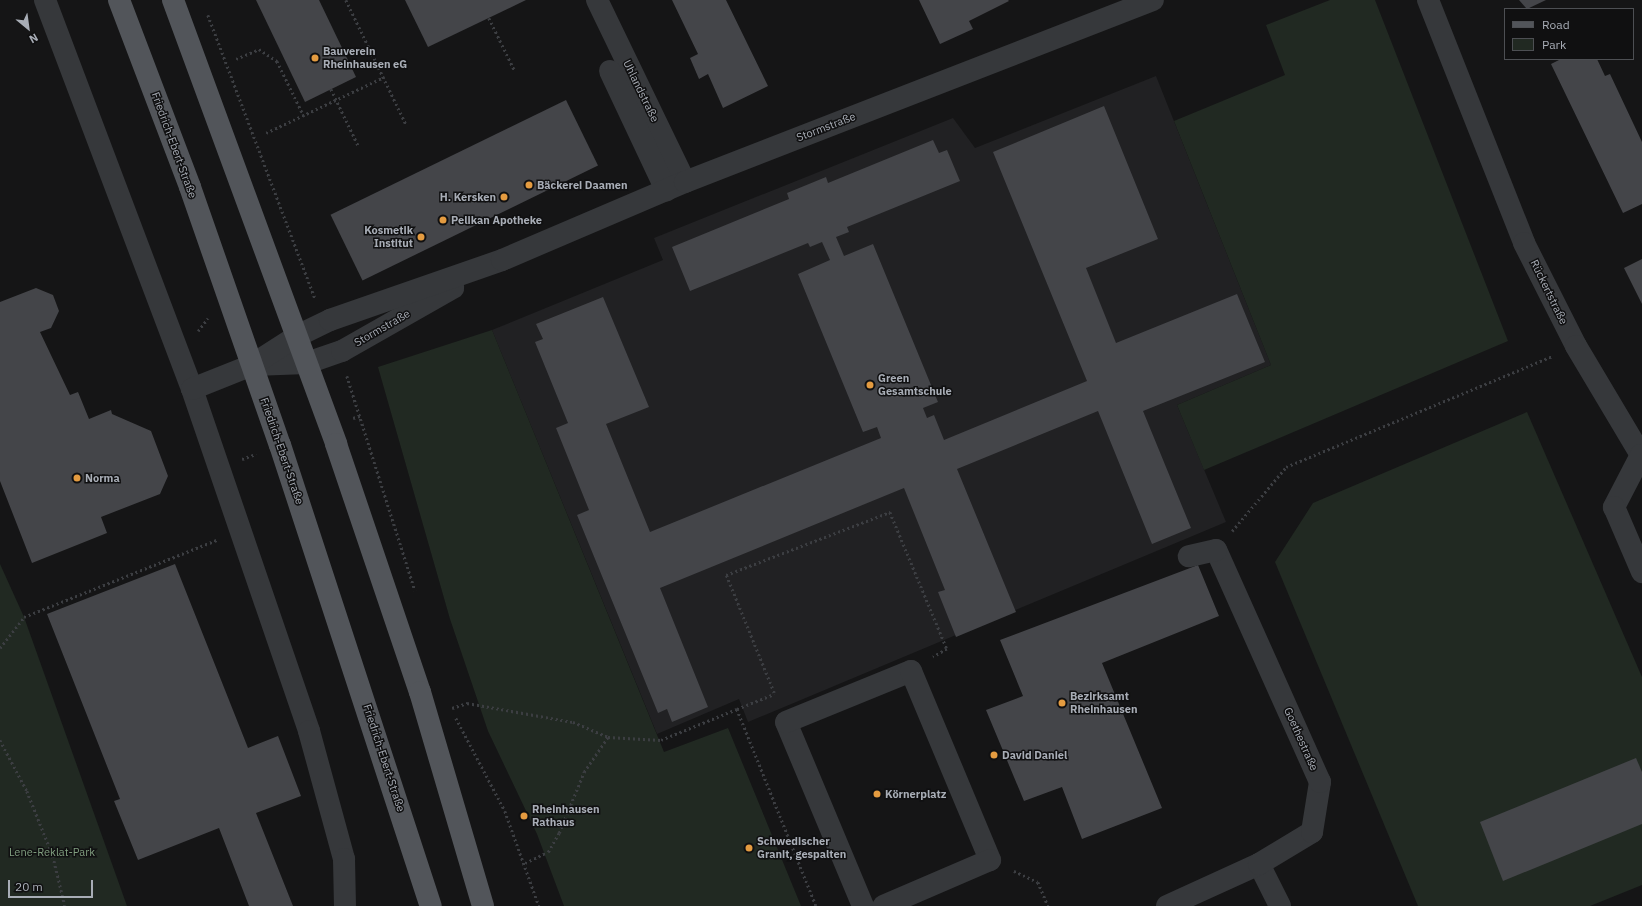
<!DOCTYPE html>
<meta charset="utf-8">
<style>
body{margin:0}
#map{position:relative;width:1642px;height:906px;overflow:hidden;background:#151516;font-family:"IBM Plex Sans",sans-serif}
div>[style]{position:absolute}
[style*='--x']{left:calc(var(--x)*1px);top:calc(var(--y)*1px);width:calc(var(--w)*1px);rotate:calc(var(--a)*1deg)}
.built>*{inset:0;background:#212123}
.green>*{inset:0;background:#212922}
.building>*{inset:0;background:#444549;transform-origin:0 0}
.path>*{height:2.5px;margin-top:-1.25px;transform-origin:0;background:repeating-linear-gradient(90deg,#3c3e42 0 2px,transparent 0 5px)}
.minor>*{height:22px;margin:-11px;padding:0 11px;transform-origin:11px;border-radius:11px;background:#36383b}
.major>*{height:22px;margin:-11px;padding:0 11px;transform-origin:11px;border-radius:11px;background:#52555a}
.dots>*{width:11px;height:11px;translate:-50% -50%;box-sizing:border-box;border:2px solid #101011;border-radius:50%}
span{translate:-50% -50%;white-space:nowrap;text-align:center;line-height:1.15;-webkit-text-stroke:3px #101011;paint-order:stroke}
.poi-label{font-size:11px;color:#a8adb6;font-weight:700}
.left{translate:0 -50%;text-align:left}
.right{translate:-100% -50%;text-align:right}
.street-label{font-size:11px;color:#a8adb6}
.park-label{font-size:11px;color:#819f80}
.legend{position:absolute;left:1504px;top:8px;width:130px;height:52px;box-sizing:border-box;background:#101011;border:1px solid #4d4f53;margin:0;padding:5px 7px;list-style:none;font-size:12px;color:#a8adb6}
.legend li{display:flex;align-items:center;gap:8px;height:20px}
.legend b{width:20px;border:1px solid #4d4f53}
.north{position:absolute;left:8px;top:8px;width:40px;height:40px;-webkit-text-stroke:3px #101011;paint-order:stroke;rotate:151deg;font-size:11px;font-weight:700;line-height:16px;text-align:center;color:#a8adb6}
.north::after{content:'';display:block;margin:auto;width:14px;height:18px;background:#a8adb6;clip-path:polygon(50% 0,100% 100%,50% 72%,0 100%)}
.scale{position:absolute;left:8px;top:880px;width:85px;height:18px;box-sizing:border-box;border:2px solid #a8adb6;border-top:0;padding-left:5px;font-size:12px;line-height:14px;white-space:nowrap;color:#a8adb6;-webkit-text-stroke:3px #101011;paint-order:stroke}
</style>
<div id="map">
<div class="built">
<i style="clip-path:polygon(1156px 76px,1271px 365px,1177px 405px,1226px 522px,748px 722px,739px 699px,657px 734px,492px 330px,663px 260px,654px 238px,953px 118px,975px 148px)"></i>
</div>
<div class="green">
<i style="clip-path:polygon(1330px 0,1375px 0,1508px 341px,1204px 470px,1177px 405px,1271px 365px,1174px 121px,1285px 75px,1266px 25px)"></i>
<i style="clip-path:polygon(492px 330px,664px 752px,728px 728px,801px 906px,564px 906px,537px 834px,488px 731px,450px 619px,378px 367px)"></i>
<i style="clip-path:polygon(1527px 412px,1642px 677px,1642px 885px,1590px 906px,1418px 906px,1275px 562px,1313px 503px)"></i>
<i style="clip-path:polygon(0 564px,24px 617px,127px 906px,0 906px)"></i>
</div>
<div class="building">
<i style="clip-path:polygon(256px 0,319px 0,356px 77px,305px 102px)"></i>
<i style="clip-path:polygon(405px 0,526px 0,428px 47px)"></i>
<i style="clip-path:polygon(672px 0,726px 0,768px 86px,723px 108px,708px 74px,699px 79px,690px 58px,698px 54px)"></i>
<i style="clip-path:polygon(919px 0,1008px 0,1009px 1px,969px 21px,973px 29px,940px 44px)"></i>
<i style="clip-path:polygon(1519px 0,1546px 0,1527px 9px)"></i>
<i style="clip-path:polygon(1561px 59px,1597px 59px,1605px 76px,1610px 74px,1642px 142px,1642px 204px,1623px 213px,1551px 64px)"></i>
<i style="left:566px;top:100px;width:73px;height:262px;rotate:64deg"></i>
<i style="clip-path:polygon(1104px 106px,1158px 239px,1086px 268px,1116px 343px,1237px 294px,1265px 362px,1143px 411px,1191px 528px,1152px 544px,1098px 411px,957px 469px,1016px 612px,956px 637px,938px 592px,945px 590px,904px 488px,660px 588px,708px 707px,672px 722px,667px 709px,658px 713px,577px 515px,589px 510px,556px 428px,568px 423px,535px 342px,543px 339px,536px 324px,603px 297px,649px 407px,606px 424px,650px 532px,881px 438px,877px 427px,863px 432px,798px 274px,830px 260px,822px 242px,810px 247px,808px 243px,690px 291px,672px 247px,789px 199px,787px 193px,826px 177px,828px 183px,933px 140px,939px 153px,947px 150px,960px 181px,847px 227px,849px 232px,836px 237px,844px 256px,873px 244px,938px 402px,923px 408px,927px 418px,934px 415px,944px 440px,1087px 381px,993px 152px)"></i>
<i style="clip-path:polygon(1642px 259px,1642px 304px,1624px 268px)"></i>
<i style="clip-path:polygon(36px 288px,53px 295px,59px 311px,51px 328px,40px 332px,70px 395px,78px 392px,89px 419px,111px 410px,112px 414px,151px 431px,168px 476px,160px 494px,101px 517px,107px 533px,32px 563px,0 481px,0 302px)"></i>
<i style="clip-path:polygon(175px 564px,248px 748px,278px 736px,301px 796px,256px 813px,293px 906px,249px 906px,219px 828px,138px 860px,114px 801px,120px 799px,47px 614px)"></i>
<i style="clip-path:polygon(1198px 565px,1219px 616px,1102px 663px,1162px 808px,1082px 839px,1062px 787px,1024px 801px,986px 710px,1023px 696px,1000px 640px)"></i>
<i style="clip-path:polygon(1636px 758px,1642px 772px,1642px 824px,1503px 881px,1480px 822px)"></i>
</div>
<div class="path">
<i style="--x:346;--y:0;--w:138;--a:64.2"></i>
<i style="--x:208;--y:15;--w:303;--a:69.3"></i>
<i style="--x:489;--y:18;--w:59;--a:63.9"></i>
<i style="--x:236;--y:59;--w:25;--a:-23"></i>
<i style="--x:259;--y:49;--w:22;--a:34"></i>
<i style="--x:277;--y:61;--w:61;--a:63.9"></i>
<i style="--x:331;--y:89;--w:64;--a:64.2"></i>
<i style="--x:266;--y:133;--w:131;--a:-25.4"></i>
<i style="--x:198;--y:331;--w:16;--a:-52"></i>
<i style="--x:347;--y:376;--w:225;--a:72.4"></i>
<i style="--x:353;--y:418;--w:9;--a:-18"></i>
<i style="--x:242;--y:459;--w:15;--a:-20"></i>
<i style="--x:1232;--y:531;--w:84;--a:-49.8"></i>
<i style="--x:1286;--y:467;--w:289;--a:-22.6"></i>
<i style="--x:0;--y:648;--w:39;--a:-52"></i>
<i style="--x:24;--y:617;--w:208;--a:-21.8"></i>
<i style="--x:774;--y:693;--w:127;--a:-112.1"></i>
<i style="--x:726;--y:575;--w:176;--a:-21"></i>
<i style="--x:890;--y:512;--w:148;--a:67.4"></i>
<i style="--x:947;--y:649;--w:16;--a:150"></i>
<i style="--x:452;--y:708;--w:16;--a:-18"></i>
<i style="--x:467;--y:703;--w:108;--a:10.2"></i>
<i style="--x:573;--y:722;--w:38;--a:23"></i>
<i style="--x:737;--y:709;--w:40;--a:-22"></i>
<i style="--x:456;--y:718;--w:105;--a:62.2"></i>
<i style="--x:505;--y:811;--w:101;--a:70.3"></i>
<i style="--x:0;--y:740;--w:58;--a:62.1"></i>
<i style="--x:27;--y:791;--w:70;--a:68.2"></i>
<i style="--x:53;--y:856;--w:51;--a:76.5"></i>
<i style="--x:525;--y:863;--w:25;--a:-26"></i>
<i style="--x:548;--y:852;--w:22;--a:-60"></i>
<i style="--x:559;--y:833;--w:66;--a:-67.7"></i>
<i style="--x:584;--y:772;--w:42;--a:-55.6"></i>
<i style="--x:608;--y:737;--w:53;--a:3.2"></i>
<i style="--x:661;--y:740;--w:82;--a:-22.2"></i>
<i style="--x:737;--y:709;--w:212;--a:68.1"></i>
<i style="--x:1014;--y:871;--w:26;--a:25"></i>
<i style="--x:1038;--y:882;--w:26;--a:67"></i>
</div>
<div class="minor">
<i style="--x:45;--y:0;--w:416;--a:69.3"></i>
<i style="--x:192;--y:389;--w:361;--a:71.1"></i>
<i style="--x:309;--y:731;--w:133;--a:74.7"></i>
<i style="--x:344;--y:859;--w:47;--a:88.8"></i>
<i style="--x:597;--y:0;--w:202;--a:64.2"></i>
<i style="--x:1428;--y:0;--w:261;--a:68.4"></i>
<i style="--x:1524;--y:243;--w:115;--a:63.2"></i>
<i style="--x:1576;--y:346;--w:127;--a:59.2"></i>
<i style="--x:1641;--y:455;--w:59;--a:117.4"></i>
<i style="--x:1614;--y:507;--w:71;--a:66.7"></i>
<i style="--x:610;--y:71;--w:132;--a:64.8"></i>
<i style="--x:252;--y:365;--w:55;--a:-2.1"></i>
<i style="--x:307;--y:363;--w:37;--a:-19"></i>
<i style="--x:342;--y:351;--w:128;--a:-29.6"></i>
<i style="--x:192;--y:389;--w:65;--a:-21.8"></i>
<i style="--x:252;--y:365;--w:54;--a:-32.8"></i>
<i style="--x:297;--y:336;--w:37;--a:-26"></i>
<i style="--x:330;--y:320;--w:182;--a:-19.2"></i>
<i style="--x:502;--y:260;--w:199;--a:-23.1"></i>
<i style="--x:685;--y:182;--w:502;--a:-21.25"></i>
<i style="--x:1259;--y:864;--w:47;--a:63.4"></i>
<i style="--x:863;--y:906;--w:199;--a:-112.7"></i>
<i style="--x:786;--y:722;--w:135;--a:-22.2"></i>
<i style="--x:911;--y:671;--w:205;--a:67.3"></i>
<i style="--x:990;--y:860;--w:116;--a:156.7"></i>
<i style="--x:1167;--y:906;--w:101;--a:-24.5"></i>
<i style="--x:1259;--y:864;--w:62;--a:-31.1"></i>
<i style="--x:1312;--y:832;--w:51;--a:-80.9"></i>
<i style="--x:1320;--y:782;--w:254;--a:-114.1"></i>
<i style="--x:1216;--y:550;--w:28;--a:167"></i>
</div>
<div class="major">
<i style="--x:119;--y:0;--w:200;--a:69.2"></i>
<i style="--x:190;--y:187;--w:273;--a:70.8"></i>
<i style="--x:280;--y:445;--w:485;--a:71.9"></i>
<i style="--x:173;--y:0;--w:473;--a:69.8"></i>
<i style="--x:336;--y:444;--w:262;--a:71.3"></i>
<i style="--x:420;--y:692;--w:223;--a:73.6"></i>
</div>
<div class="dots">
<i style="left:315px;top:58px;background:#e49b40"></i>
<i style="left:529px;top:185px;background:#e49b40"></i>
<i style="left:504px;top:197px;background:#e49b40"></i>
<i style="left:443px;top:220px;background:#e49b40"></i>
<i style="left:421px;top:237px;background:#e49b40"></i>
<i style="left:870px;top:385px;background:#e49b40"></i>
<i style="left:77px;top:478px;background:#e49b40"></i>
<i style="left:1062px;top:703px;background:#e49b40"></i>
<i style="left:994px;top:755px;background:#e49b40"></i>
<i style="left:877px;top:794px;background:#e49b40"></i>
<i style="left:524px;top:816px;background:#e49b40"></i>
<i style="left:749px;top:848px;background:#e49b40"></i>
</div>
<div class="poi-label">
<span class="left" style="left:323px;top:58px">Bauverein<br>Rheinhausen eG</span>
<span class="left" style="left:537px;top:185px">Bäckerei Daamen</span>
<span class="right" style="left:496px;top:197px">H. Kersken</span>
<span class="left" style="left:451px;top:220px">Pelikan Apotheke</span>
<span class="right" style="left:413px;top:237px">Kosmetik<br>Institut</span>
<span class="left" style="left:878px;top:385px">Green<br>Gesamtschule</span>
<span class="left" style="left:85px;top:478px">Norma</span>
<span class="left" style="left:1070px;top:703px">Bezirksamt<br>Rheinhausen</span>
<span class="left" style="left:1002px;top:755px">David Daniel</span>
<span class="left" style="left:885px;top:794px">Körnerplatz</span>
<span class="left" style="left:532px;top:816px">Rheinhausen<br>Rathaus</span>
<span class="left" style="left:757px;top:848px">Schwedischer<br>Granit, gespalten</span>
</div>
<div class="street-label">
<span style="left:641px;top:91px;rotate:64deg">Uhlandstraße</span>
<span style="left:826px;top:127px;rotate:-21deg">Stormstraße</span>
<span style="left:174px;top:145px;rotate:70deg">Friedrich-Ebert-Straße</span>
<span style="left:1549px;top:292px;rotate:64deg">Rückertstraße</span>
<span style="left:382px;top:328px;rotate:-30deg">Stormstraße</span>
<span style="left:282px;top:451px;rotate:71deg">Friedrich-Ebert-Straße</span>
<span style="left:1301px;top:739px;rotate:66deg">Goethestraße</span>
<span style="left:384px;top:758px;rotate:72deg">Friedrich-Ebert-Straße</span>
</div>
<div class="park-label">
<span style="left:52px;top:852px">Lene-Reklat-Park</span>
</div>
<ul class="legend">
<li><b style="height:5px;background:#52555a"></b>Road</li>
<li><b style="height:11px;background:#212922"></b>Park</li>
</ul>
<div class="north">N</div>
<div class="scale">20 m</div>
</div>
